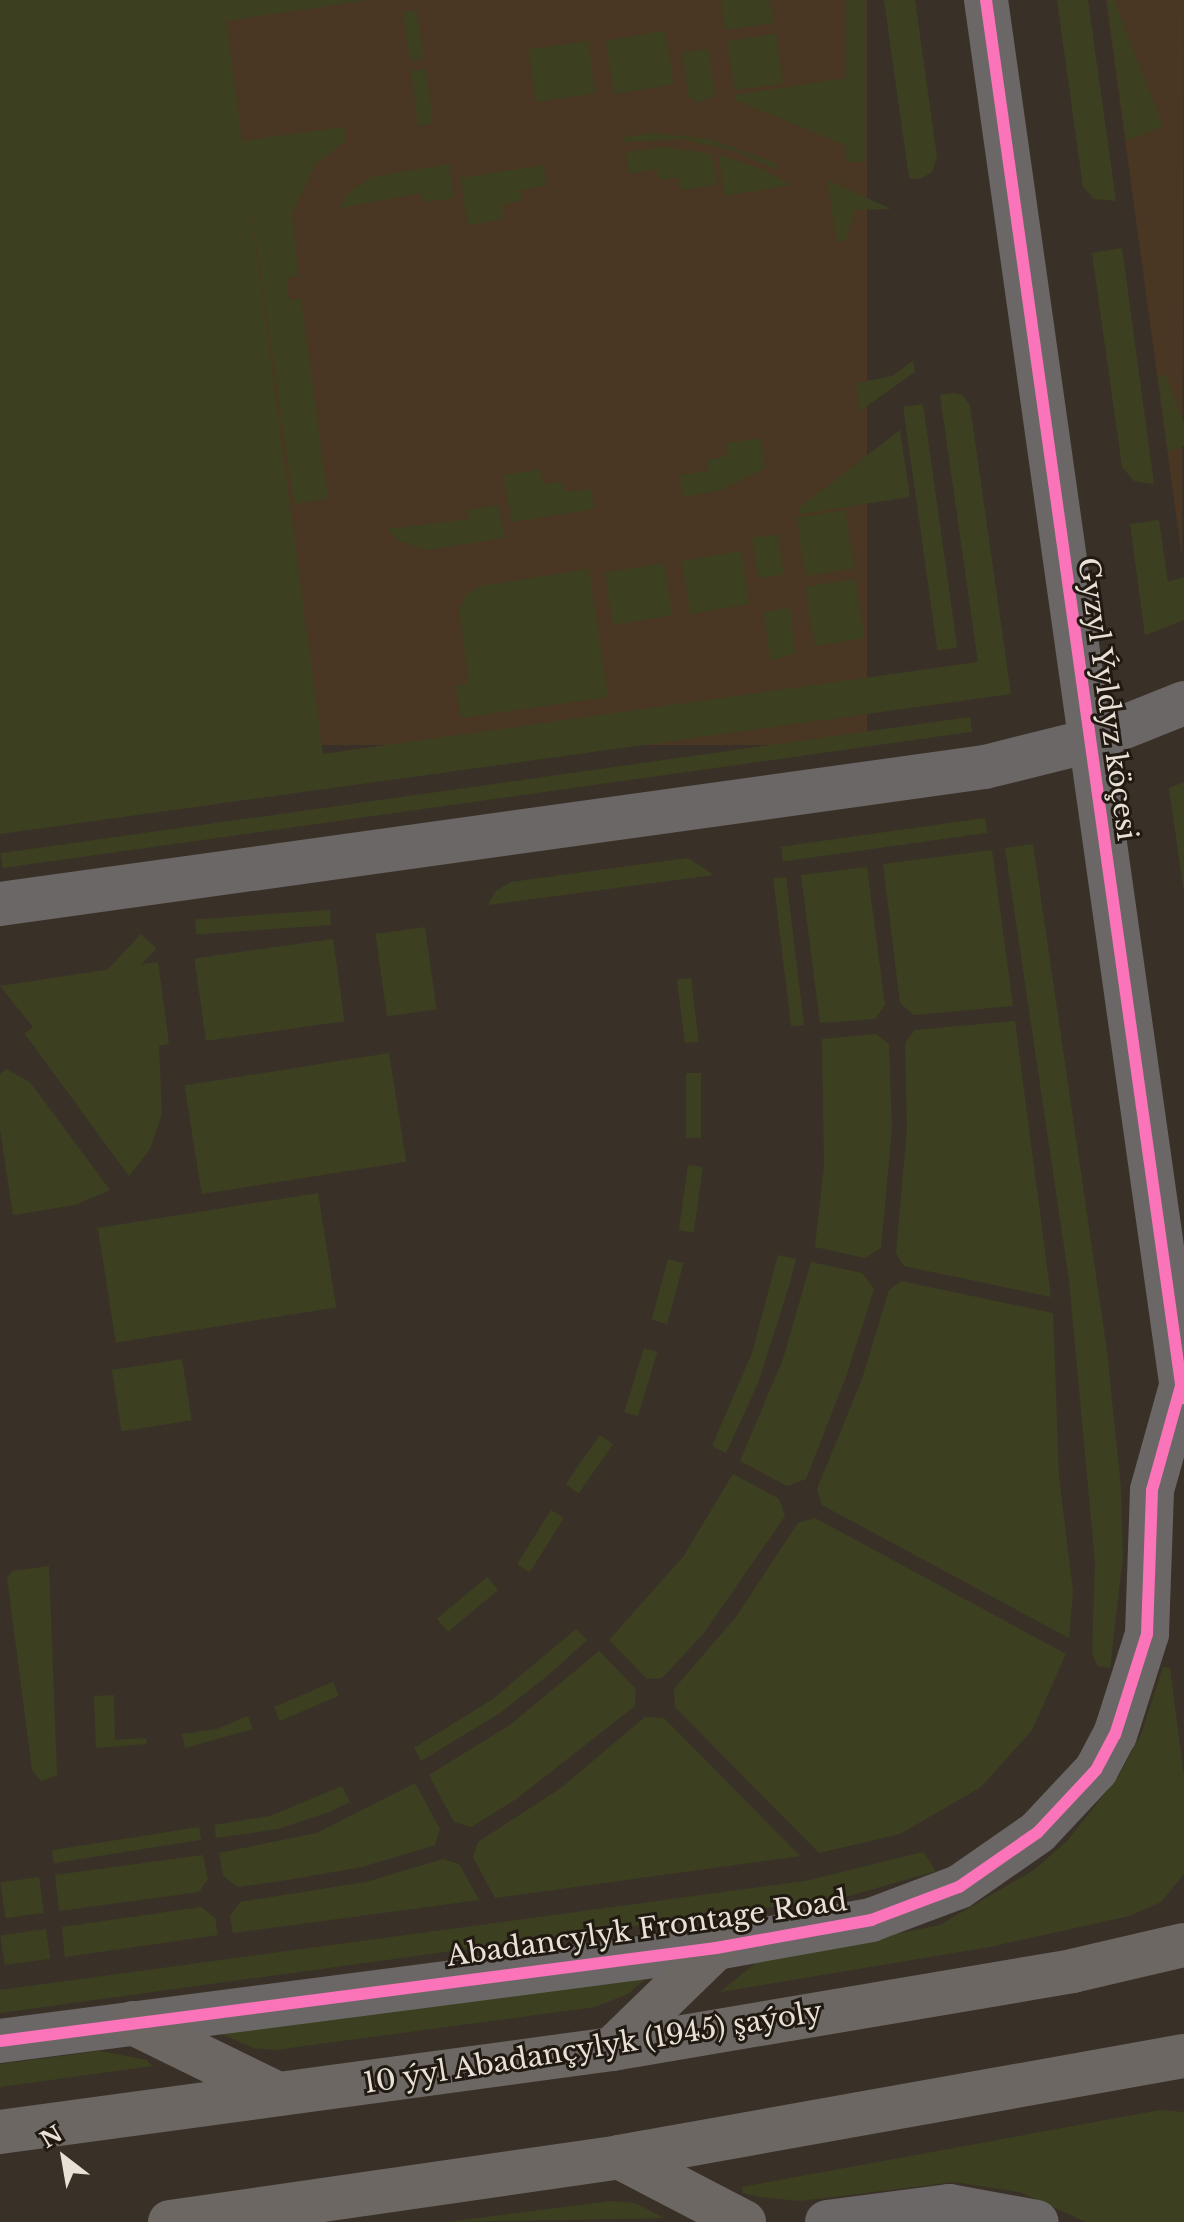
<!DOCTYPE html>
<meta charset="utf-8">
<style>
body{margin:0}
#map{position:relative;width:1184px;height:2222px;overflow:hidden;background:#393128;font-family:"Libre Baskerville",serif}
div>[style]{position:absolute}
[style*='--x']{left:calc(var(--x)*1px);top:calc(var(--y)*1px);width:calc(var(--w)*1px);rotate:calc(var(--a)*1deg)}
.built>*{inset:0;background:#493623;transform-origin:0 0}
.green>*{inset:0;background:#3c4020;transform-origin:0 0}
.minor>*{height:44px;margin:-22px;padding:0 22px;transform-origin:22px;border-radius:22px;background:#6b6766}
.major>*{height:44px;margin:-22px;padding:0 22px;transform-origin:22px;border-radius:22px;background:#6d6764}
.cycleway>*{height:12px;margin:-6px;padding:0 6px;transform-origin:6px;border-radius:6px;background:#fb73b8}
span{translate:-50% -50%;white-space:nowrap;text-align:center;line-height:1.15;-webkit-text-stroke:6px #211a13;paint-order:stroke}
.street-label{font-size:28px;color:#e9e0d6}
.north{position:absolute;left:24px;top:2118px;width:80px;height:80px;-webkit-text-stroke:6px #211a13;paint-order:stroke;rotate:329deg;font-size:22px;font-weight:700;line-height:32px;text-align:center;color:#e9e0d6}
.north::after{content:'';display:block;margin:auto;width:28px;height:36px;background:#e9e0d6;clip-path:polygon(50% 0,100% 100%,50% 72%,0 100%)}
</style>
<div id="map">
<div class="built">
<i style="left:223px;top:0;width:644px;height:745px"></i>
<i style="clip-path:polygon(1106px 0,1184px 0,1182px 558px)"></i>
</div>
<div class="green">
<i style="clip-path:polygon(0 0,368px 0,226px 21px,242px 141px,344px 127px,346px 141px,315px 165px,292px 214px,298px 276px,286px 278px,289px 300px,301px 298px,328px 499px,294px 504px,243px 151px,323px 754px,978px 662px,940px 395px,954px 393px,963px 395px,970px 406px,1011px 694px,0 834px)"></i>
<i style="clip-path:polygon(721px 0,770px 0,774px 23px,725px 30px)"></i>
<i style="left:846px;top:0;width:20px;height:162px"></i>
<i style="clip-path:polygon(884px 0,915px 0,937px 157px,932px 172px,920px 179px,909px 178px)"></i>
<i style="clip-path:polygon(1057px 0,1088px 0,1116px 201px,1094px 199px,1083px 187px)"></i>
<i style="clip-path:polygon(1107px 0,1114px 0,1163px 126px,1126px 141px)"></i>
<i style="left:417px;top:10px;width:49px;height:14px;rotate:82deg"></i>
<i style="left:665px;top:31px;width:54px;height:60px;rotate:81deg"></i>
<i style="left:776px;top:34px;width:50px;height:49px;rotate:82deg"></i>
<i style="left:588px;top:41px;width:53px;height:60px;rotate:82deg"></i>
<i style="clip-path:polygon(708px 49px,715px 96px,699px 102px,689px 98px,682px 53px)"></i>
<i style="left:426px;top:69px;width:55px;height:15px;rotate:83deg"></i>
<i style="clip-path:polygon(845px 78px,855px 145px,849px 147px,736px 100px,735px 95px)"></i>
<i style="clip-path:polygon(653px 133px,710px 139px,778px 164px,775px 169px,738px 152px,682px 139px,624px 142px,624px 137px)"></i>
<i style="clip-path:polygon(664px 147px,712px 154px,717px 185px,681px 190px,679px 177px,659px 180px,657px 169px,629px 174px,626px 152px)"></i>
<i style="clip-path:polygon(719px 155px,761px 169px,792px 185px,725px 196px)"></i>
<i style="clip-path:polygon(449px 164px,454px 198px,423px 202px,421px 193px,340px 208px,346px 195px,371px 177px)"></i>
<i style="clip-path:polygon(544px 165px,547px 185px,520px 190px,522px 201px,502px 204px,503px 219px,468px 225px,460px 178px)"></i>
<i style="clip-path:polygon(827px 180px,891px 209px,855px 210px,846px 240px,837px 242px)"></i>
<i style="clip-path:polygon(1122px 248px,1154px 484px,1134px 481px,1122px 467px,1092px 253px)"></i>
<i style="clip-path:polygon(913px 361px,915px 372px,860px 411px,856px 383px,892px 376px)"></i>
<i style="clip-path:polygon(1165px 374px,1184px 423px,1184px 446px,1168px 452px,1158px 377px)"></i>
<i style="left:923px;top:404px;width:246px;height:20px;rotate:82deg"></i>
<i style="clip-path:polygon(900px 430px,910px 497px,800px 514px,799px 508px)"></i>
<i style="clip-path:polygon(761px 438px,765px 468px,722px 490px,683px 497px,680px 475px,708px 471px,707px 460px,727px 456px,726px 443px)"></i>
<i style="clip-path:polygon(540px 469px,543px 484px,563px 482px,565px 492px,591px 489px,595px 509px,511px 522px,504px 475px)"></i>
<i style="clip-path:polygon(499px 505px,504px 538px,426px 550px,397px 540px,387px 529px,469px 519px,468px 510px)"></i>
<i style="left:845px;top:510px;width:59px;height:49px;rotate:81deg"></i>
<i style="clip-path:polygon(1159px 520px,1168px 582px,1184px 577px,1184px 620px,1145px 635px,1130px 524px)"></i>
<i style="left:778px;top:534px;width:41px;height:26px;rotate:82deg"></i>
<i style="left:741px;top:551px;width:54px;height:60px;rotate:81deg"></i>
<i style="left:664px;top:563px;width:53px;height:60px;rotate:81deg"></i>
<i style="clip-path:polygon(589px 569px,608px 697px,461px 718px,456px 686px,469px 683px,459px 610px,467px 594px,481px 586px)"></i>
<i style="left:855px;top:579px;width:60px;height:50px;rotate:81deg"></i>
<i style="clip-path:polygon(790px 608px,795px 653px,771px 661px,763px 612px)"></i>
<i style="left:970px;top:717px;width:15px;height:979px;rotate:82deg"></i>
<i style="clip-path:polygon(1184px 782px,1184px 893px,1169px 788px)"></i>
<i style="left:985px;top:818px;width:15px;height:206px;rotate:82deg"></i>
<i style="clip-path:polygon(1033px 844px,1107px 1351px,1121px 1488px,1123px 1557px,1110px 1668px,1098px 1666px,1092px 1654px,1095px 1562px,1069px 1280px,1005px 848px)"></i>
<i style="clip-path:polygon(992px 850px,1013px 1006px,914px 1015px,900px 1003px,883px 864px)"></i>
<i style="clip-path:polygon(688px 858px,714px 875px,488px 905px,496px 891px,511px 882px)"></i>
<i style="clip-path:polygon(867px 867px,885px 1005px,875px 1019px,820px 1023px,801px 875px)"></i>
<i style="left:786px;top:877px;width:149px;height:13px;rotate:83deg"></i>
<i style="left:330px;top:910px;width:15px;height:135px;rotate:86deg"></i>
<i style="left:425px;top:927px;width:83px;height:50px;rotate:82deg"></i>
<i style="left:141px;top:934px;width:21px;height:143px;rotate:43deg"></i>
<i style="left:333px;top:939px;width:83px;height:140px;rotate:82deg"></i>
<i style="clip-path:polygon(158px 962px,169px 1044px,159px 1046px,162px 1114px,150px 1149px,129px 1176px,25px 1034px,33px 1027px,0 986px)"></i>
<i style="left:691px;top:978px;width:64px;height:14px;rotate:83deg"></i>
<i style="clip-path:polygon(1015px 1021px,1051px 1297px,904px 1266px,896px 1253px,907px 1129px,905px 1043px,915px 1030px)"></i>
<i style="clip-path:polygon(876px 1034px,889px 1044px,892px 1129px,881px 1248px,865px 1258px,815px 1247px,824px 1166px,822px 1039px)"></i>
<i style="left:389px;top:1053px;width:110px;height:207px;rotate:81deg"></i>
<i style="clip-path:polygon(6px 1069px,30px 1082px,110px 1190px,75px 1205px,13px 1215px,0 1129px,0 1074px)"></i>
<i style="left:686px;top:1073px;width:15px;height:65px"></i>
<i style="left:688px;top:1165px;width:15px;height:66px;rotate:8deg"></i>
<i style="left:318px;top:1193px;width:116px;height:223px;rotate:81deg"></i>
<i style="clip-path:polygon(778px 1255px,796px 1259px,790px 1283px,758px 1383px,726px 1453px,712px 1446px,752px 1353px)"></i>
<i style="left:668px;top:1259px;width:16px;height:63px;rotate:15deg"></i>
<i style="clip-path:polygon(811px 1262px,862px 1273px,874px 1289px,847px 1374px,806px 1479px,787px 1486px,740px 1461px,783px 1359px)"></i>
<i style="clip-path:polygon(901px 1281px,1053px 1313px,1059px 1477px,1073px 1591px,1069px 1638px,822px 1505px,817px 1489px,862px 1379px,889px 1290px)"></i>
<i style="left:644px;top:1348px;width:14px;height:67px;rotate:17deg"></i>
<i style="left:182px;top:1359px;width:62px;height:71px;rotate:81deg"></i>
<i style="left:600px;top:1435px;width:16px;height:60px;rotate:35deg"></i>
<i style="clip-path:polygon(733px 1474px,779px 1499px,785px 1516px,704px 1633px,662px 1678px,647px 1679px,609px 1640px,683px 1557px)"></i>
<i style="left:551px;top:1510px;width:15px;height:64px;rotate:32deg"></i>
<i style="clip-path:polygon(815px 1518px,1066px 1654px,1032px 1730px,981px 1787px,900px 1834px,819px 1853px,675px 1707px,674px 1689px,736px 1617px,798px 1523px)"></i>
<i style="clip-path:polygon(49px 1566px,57px 1775px,41px 1781px,32px 1770px,7px 1577px,13px 1571px)"></i>
<i style="left:487px;top:1577px;width:17px;height:65px;rotate:50deg"></i>
<i style="clip-path:polygon(576px 1629px,587px 1640px,552px 1672px,500px 1713px,421px 1761px,414px 1748px,493px 1699px)"></i>
<i style="clip-path:polygon(599px 1651px,636px 1689px,635px 1706px,515px 1800px,471px 1827px,454px 1822px,429px 1775px,510px 1725px)"></i>
<i style="clip-path:polygon(1163px 1667px,1170px 1668px,1184px 1776px,1184px 1874px,1161px 1902px,1129px 1916px,989px 1947px,720px 1992px,757px 1962px,940px 1925px,1034px 1870px,1067px 1841px,1118px 1777px,1142px 1732px)"></i>
<i style="left:333px;top:1682px;width:15px;height:64px;rotate:67deg"></i>
<i style="clip-path:polygon(114px 1695px,115px 1740px,146px 1738px,147px 1744px,96px 1748px,94px 1696px)"></i>
<i style="clip-path:polygon(248px 1716px,253px 1729px,185px 1748px,182px 1734px,217px 1729px)"></i>
<i style="clip-path:polygon(645px 1717px,664px 1718px,800px 1856px,495px 1898px,473px 1857px,478px 1842px,561px 1788px)"></i>
<i style="clip-path:polygon(415px 1783px,440px 1829px,435px 1845px,362px 1867px,287px 1880px,238px 1887px,223px 1876px,219px 1853px,317px 1833px)"></i>
<i style="clip-path:polygon(342px 1786px,350px 1802px,329px 1812px,278px 1829px,216px 1838px,214px 1825px,270px 1816px)"></i>
<i style="left:199px;top:1827px;width:13px;height:149px;rotate:81deg"></i>
<i style="clip-path:polygon(923px 1852px,936px 1871px,845px 1897px,0 2013px,0 1990px,805px 1881px)"></i>
<i style="clip-path:polygon(203px 1855px,208px 1879px,199px 1892px,59px 1911px,55px 1875px)"></i>
<i style="clip-path:polygon(443px 1859px,459px 1864px,479px 1900px,233px 1933px,230px 1916px,240px 1902px,366px 1882px)"></i>
<i style="left:39px;top:1877px;width:36px;height:39px;rotate:82deg"></i>
<i style="clip-path:polygon(201px 1907px,215px 1918px,218px 1935px,65px 1957px,62px 1927px)"></i>
<i style="left:46px;top:1929px;width:30px;height:46px;rotate:82deg"></i>
<i style="clip-path:polygon(648px 1976px,628px 1994px,595px 2007px,275px 2050px,254px 2048px,219px 2033px)"></i>
<i style="clip-path:polygon(100px 2051px,147px 2060px,152px 2066px,0 2087px,0 2064px)"></i>
<i style="clip-path:polygon(1160px 2110px,1184px 2112px,1184px 2222px,1086px 2222px,1020px 2192px,954px 2182px,800px 2201px,760px 2197px,743px 2193px,742px 2187px)"></i>
<i style="clip-path:polygon(611px 2201px,635px 2203px,664px 2218px,447px 2222px)"></i>
</div>
<div class="minor">
<i style="--x:986;--y:0;--w:1418;--a:81.97"></i>
<i style="--x:0;--y:904;--w:994;--a:-7.92"></i>
<i style="--x:985;--y:767;--w:107;--a:-14"></i>
<i style="--x:1089;--y:741;--w:102;--a:-21.8"></i>
<i style="--x:0;--y:2041;--w:722;--a:-7.4"></i>
<i style="--x:716;--y:1948;--w:158;--a:-10.2"></i>
<i style="--x:871;--y:1920;--w:94;--a:-20.6"></i>
<i style="--x:959;--y:1887;--w:96;--a:-34.8"></i>
<i style="--x:1038;--y:1832;--w:85;--a:-46.9"></i>
<i style="--x:1096;--y:1770;--w:40;--a:-62"></i>
<i style="--x:1115;--y:1735;--w:106;--a:-72.4"></i>
<i style="--x:1147;--y:1634;--w:144;--a:-88"></i>
<i style="--x:1152;--y:1490;--w:108;--a:-74.4"></i>
<i style="--x:827;--y:2222;--w:123;--a:-7.5"></i>
<i style="--x:949;--y:2206;--w:89;--a:10.3"></i>
</div>
<div class="major">
<i style="--x:133;--y:2023;--w:161;--a:26.1"></i>
<i style="--x:612;--y:2049;--w:145;--a:-44.2"></i>
<i style="--x:0;--y:2132;--w:618;--a:-7.72"></i>
<i style="--x:612;--y:2049;--w:467;--a:-9.6"></i>
<i style="--x:1072;--y:1971;--w:115;--a:-13.1"></i>
<i style="--x:619;--y:2157;--w:141;--a:27.5"></i>
<i style="--x:170;--y:2222;--w:454;--a:-8.2"></i>
<i style="--x:619;--y:2157;--w:574;--a:-10.14"></i>
</div>
<div class="cycleway">
<i style="--x:986;--y:0;--w:1412;--a:81.98"></i>
<i style="--x:0;--y:2041;--w:722;--a:-7.4"></i>
<i style="--x:716;--y:1948;--w:158;--a:-10.2"></i>
<i style="--x:871;--y:1920;--w:94;--a:-20.6"></i>
<i style="--x:959;--y:1887;--w:96;--a:-34.8"></i>
<i style="--x:1038;--y:1832;--w:85;--a:-46.9"></i>
<i style="--x:1096;--y:1770;--w:40;--a:-62"></i>
<i style="--x:1115;--y:1735;--w:106;--a:-72.4"></i>
<i style="--x:1147;--y:1634;--w:144;--a:-88"></i>
<i style="--x:1152;--y:1490;--w:108;--a:-74.4"></i>
</div>
<div class="street-label">
<span style="left:1107px;top:699px;rotate:82deg">Gyzyl Ýyldyz köçesi</span>
<span style="left:647px;top:1929px;rotate:-8deg">Abadancylyk Frontage Road</span>
<span style="left:593px;top:2048px;rotate:-9deg">10 ýyl Abadançylyk (1945) şaýoly</span>
</div>
<div class="north">N</div>
</div>
